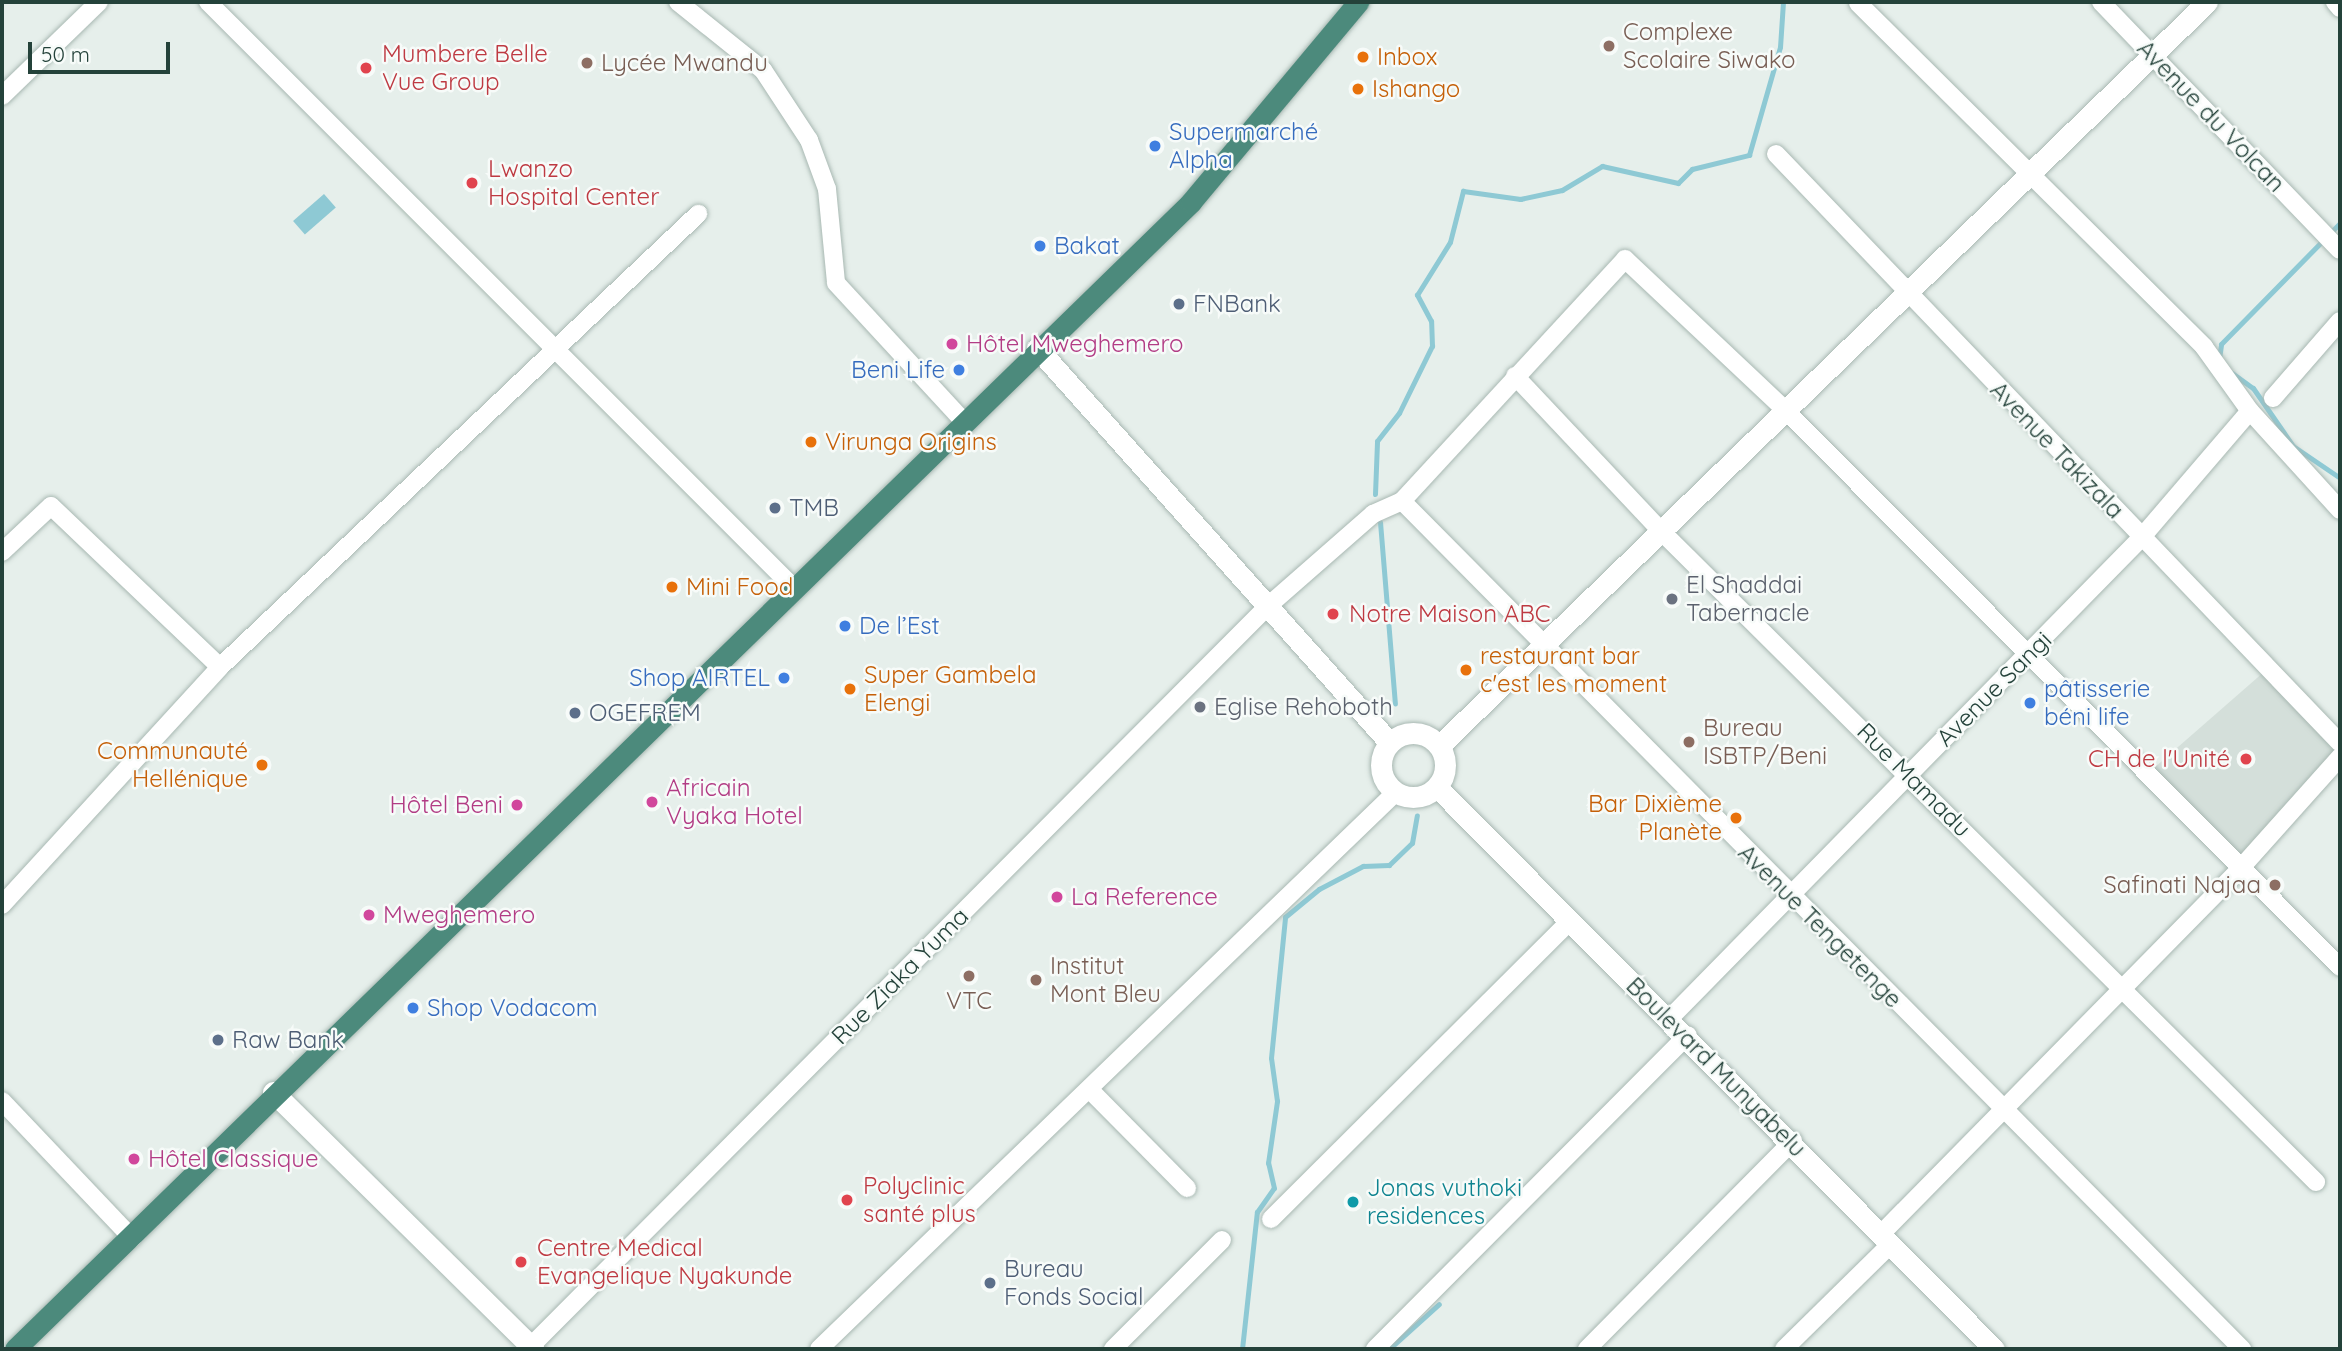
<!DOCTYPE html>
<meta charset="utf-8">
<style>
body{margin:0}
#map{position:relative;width:2342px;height:1351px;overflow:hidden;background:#e6efeb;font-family:Quicksand,sans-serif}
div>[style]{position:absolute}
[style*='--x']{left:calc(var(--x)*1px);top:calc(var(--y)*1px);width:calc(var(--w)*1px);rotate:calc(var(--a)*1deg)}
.built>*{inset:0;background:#d4dfda}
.water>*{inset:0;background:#8ec9d4;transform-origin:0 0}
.stream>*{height:5px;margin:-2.5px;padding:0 2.5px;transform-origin:2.5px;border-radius:2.5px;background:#8ec9d4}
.roads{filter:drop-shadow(0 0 2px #a8b8b2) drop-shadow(0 0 2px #a8b8b2)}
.minor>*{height:18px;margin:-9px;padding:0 9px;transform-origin:9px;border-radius:9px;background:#fff}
.tertiary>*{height:21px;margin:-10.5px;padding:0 10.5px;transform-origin:10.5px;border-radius:10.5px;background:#fff}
.tertiary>.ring{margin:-10.5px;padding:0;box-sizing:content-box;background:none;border:21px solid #fff;border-radius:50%}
.trunk>*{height:21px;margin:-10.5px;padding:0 10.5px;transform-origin:10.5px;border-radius:10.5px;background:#4c8a7c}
.dots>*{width:19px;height:19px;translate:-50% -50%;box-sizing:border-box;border:4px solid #f7fbf9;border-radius:50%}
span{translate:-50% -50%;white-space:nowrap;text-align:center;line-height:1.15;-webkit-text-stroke:5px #f7fbf9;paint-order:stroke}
.education-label{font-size:24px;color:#785e54}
.left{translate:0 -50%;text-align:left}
.right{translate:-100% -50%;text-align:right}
.health-label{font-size:24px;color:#be3a42}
.food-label{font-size:24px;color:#c56008}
.street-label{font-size:24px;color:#24423a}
.shop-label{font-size:24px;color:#366cbe}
.service-label{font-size:24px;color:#4e5e75}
.hotel-label{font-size:24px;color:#b23c85}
.worship-label{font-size:24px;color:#5b616d}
.culture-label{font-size:24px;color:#0d838f}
.frame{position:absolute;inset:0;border:4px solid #24423a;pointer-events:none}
.scale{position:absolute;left:28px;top:42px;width:142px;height:32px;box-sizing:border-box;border:4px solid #24423a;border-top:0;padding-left:9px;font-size:21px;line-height:24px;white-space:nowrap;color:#24423a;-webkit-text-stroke:5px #f7fbf9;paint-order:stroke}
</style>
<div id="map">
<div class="built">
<i style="clip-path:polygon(2265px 671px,2335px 749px,2240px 857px,2154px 768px)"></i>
</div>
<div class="water">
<i style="left:324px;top:194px;width:18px;height:41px;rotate:49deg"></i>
</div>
<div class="stream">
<i style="--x:2219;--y:359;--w:15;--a:-82"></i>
<i style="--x:2221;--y:344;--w:170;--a:-45.5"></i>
<i style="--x:2232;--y:373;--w:26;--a:36"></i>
<i style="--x:2253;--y:388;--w:70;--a:55.4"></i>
<i style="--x:2293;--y:446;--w:57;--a:34.2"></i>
<i style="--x:1375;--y:494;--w:53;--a:-87.8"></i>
<i style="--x:1377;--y:441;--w:36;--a:-52"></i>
<i style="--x:1399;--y:413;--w:75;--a:-63.8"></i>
<i style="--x:1432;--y:346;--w:25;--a:-92"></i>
<i style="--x:1431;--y:321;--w:30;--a:-118"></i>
<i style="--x:1417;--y:295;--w:62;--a:-58.1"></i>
<i style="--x:1450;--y:242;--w:53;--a:-75.7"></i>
<i style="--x:1463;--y:191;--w:58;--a:8"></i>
<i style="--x:1520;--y:199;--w:43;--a:-12.1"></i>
<i style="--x:1562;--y:190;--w:47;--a:-31"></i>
<i style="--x:1602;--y:166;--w:78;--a:12.6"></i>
<i style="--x:1678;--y:183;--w:20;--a:-45"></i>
<i style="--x:1692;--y:169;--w:59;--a:-13.8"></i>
<i style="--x:1749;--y:155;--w:112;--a:-74"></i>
<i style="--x:1780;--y:47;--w:45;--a:-86.2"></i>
<i style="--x:1380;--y:522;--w:182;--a:85.3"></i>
<i style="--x:1242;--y:1349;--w:138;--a:-83.8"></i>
<i style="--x:1257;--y:1212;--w:29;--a:-55"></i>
<i style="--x:1274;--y:1188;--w:26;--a:-103"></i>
<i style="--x:1268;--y:1163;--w:63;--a:-81.7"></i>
<i style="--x:1277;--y:1101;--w:43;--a:-97.9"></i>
<i style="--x:1271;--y:1058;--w:142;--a:-84.3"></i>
<i style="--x:1285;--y:917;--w:44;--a:-39.5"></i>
<i style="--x:1319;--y:889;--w:50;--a:-27.6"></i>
<i style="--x:1363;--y:866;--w:26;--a:-2"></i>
<i style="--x:1389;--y:865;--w:32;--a:-44"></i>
<i style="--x:1412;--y:843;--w:28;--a:-80"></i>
<i style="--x:1389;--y:1349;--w:67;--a:-42"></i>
</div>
<div class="roads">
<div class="minor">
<i style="--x:208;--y:2;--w:827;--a:45"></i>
<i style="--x:678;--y:2;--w:109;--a:38.7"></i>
<i style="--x:763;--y:70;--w:84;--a:56.7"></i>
<i style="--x:809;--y:140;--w:52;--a:69.8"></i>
<i style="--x:827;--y:189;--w:94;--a:84.5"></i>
<i style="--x:836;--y:283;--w:190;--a:47.3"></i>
<i style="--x:2101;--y:2;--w:344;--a:46.1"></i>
<i style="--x:2335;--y:2;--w:8;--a:50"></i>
<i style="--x:1858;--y:3;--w:488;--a:44.8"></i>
<i style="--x:2204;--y:347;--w:79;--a:54.3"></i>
<i style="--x:2250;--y:411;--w:134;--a:47.7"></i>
<i style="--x:2;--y:96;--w:135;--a:-44.1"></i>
<i style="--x:1776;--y:154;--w:815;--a:46.24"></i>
<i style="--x:1515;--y:376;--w:212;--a:46.7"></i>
<i style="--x:1660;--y:530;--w:925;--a:44.82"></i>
<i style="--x:2273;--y:398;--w:102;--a:-49"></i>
<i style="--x:1402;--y:501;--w:1194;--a:45.27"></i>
<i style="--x:2;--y:552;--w:67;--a:-43.2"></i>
<i style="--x:51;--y:506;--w:233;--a:43.6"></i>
<i style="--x:2;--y:905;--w:323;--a:-47.5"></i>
<i style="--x:220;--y:667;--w:659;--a:-43.46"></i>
<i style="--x:1670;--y:1018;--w:672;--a:-45.54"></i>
<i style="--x:2141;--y:538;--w:167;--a:-49.4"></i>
<i style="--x:1090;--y:1090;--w:138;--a:45.3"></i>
<i style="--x:2;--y:1101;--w:189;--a:46.5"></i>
<i style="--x:1271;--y:1219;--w:419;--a:-44.9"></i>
<i style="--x:1880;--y:1235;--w:512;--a:-45.47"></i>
<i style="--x:2239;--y:870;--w:152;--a:-48.2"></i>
<i style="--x:531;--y:1346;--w:1044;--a:-45.12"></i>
<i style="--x:1268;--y:606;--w:140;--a:-41.2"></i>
<i style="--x:1373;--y:514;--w:32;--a:-24"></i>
<i style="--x:1402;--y:501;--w:329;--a:-47.3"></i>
<i style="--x:1625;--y:259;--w:217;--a:43.3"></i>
<i style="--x:1783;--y:408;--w:789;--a:45.1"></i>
<i style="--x:819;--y:1349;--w:802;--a:-43.99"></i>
<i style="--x:1113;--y:1349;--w:154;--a:-45"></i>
<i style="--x:1375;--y:1349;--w:443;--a:-45.1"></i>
<i style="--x:1587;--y:1349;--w:293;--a:-45.3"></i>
<i style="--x:1784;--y:1349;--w:148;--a:-44.5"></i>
</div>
<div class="tertiary">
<i style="--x:1037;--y:348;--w:528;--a:48.22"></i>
<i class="ring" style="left:1381px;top:733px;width:43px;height:43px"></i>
<i style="--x:1439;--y:746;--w:1069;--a:-44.09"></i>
<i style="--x:1437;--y:787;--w:791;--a:45.26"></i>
<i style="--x:273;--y:1092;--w:366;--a:44.6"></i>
</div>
<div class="trunk">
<i style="--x:15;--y:1349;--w:1643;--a:-44.28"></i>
<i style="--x:1191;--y:202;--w:261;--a:-50.1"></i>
</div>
</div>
<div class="dots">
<i style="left:1609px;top:46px;background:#8d6e63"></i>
<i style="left:1363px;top:57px;background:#e8710a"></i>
<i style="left:587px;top:63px;background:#8d6e63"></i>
<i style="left:366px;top:68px;background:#e0444e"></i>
<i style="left:1358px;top:89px;background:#e8710a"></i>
<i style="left:1155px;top:146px;background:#3f7fe0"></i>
<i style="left:472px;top:183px;background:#e0444e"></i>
<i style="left:1040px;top:246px;background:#3f7fe0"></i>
<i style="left:1179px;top:304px;background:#5c6f8a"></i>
<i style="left:952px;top:344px;background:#d1479c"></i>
<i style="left:959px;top:370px;background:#3f7fe0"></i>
<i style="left:811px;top:442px;background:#e8710a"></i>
<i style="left:775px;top:508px;background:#5c6f8a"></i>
<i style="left:672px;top:587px;background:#e8710a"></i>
<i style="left:1672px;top:599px;background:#6b7280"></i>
<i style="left:1333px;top:614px;background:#e0444e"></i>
<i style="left:845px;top:626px;background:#3f7fe0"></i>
<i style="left:1466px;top:670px;background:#e8710a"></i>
<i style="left:784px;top:678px;background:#3f7fe0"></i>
<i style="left:850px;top:689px;background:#e8710a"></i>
<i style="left:2030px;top:703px;background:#3f7fe0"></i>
<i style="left:1200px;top:707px;background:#6b7280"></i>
<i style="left:575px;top:713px;background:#5c6f8a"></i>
<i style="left:1689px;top:742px;background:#8d6e63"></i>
<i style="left:2246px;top:759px;background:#e0444e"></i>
<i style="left:262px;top:765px;background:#e8710a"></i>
<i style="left:652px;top:802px;background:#d1479c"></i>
<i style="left:517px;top:805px;background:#d1479c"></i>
<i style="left:1736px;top:818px;background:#e8710a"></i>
<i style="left:2275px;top:885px;background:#8d6e63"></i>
<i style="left:1057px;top:897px;background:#d1479c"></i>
<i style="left:369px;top:915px;background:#d1479c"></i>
<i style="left:969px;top:976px;background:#8d6e63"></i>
<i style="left:1036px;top:980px;background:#8d6e63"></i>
<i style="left:413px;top:1008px;background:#3f7fe0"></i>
<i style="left:218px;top:1040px;background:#5c6f8a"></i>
<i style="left:134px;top:1159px;background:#d1479c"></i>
<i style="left:847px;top:1200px;background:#e0444e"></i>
<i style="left:1353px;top:1202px;background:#0f9aa8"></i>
<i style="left:521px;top:1262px;background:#e0444e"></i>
<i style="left:990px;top:1283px;background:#5c6f8a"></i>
</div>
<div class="education-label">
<span class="left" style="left:1623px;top:46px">Complexe<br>Scolaire Siwako</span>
<span class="left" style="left:601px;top:63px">Lycée Mwandu</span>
<span class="left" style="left:1703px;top:742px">Bureau<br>ISBTP/Beni</span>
<span class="right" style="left:2261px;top:885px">Safinati Najaa</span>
<span class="left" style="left:1050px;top:980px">Institut<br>Mont Bleu</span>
<span style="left:969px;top:1001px">VTC</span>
</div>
<div class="health-label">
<span class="left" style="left:382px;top:68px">Mumbere Belle<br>Vue Group</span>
<span class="left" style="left:488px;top:183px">Lwanzo<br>Hospital Center</span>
<span class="left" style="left:1349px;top:614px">Notre Maison ABC</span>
<span class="right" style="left:2230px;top:759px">CH de l'Unité</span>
<span class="left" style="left:863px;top:1200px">Polyclinic<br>santé plus</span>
<span class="left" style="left:537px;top:1262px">Centre Medical<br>Evangelique Nyakunde</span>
</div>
<div class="food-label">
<span class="left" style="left:1377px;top:57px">Inbox</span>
<span class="left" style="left:1372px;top:89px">Ishango</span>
<span class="left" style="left:825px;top:442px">Virunga Origins</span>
<span class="left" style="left:686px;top:587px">Mini Food</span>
<span class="left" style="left:1480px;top:670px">restaurant bar<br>c'est les moment</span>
<span class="left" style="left:864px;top:689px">Super Gambela<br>Elengi</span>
<span class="right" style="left:248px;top:765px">Communauté<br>Hellénique</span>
<span class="right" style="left:1722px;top:818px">Bar Dixième<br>Planète</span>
</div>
<div class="street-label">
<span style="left:2211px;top:116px;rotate:46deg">Avenue du Volcan</span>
<span style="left:2057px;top:450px;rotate:46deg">Avenue Takizala</span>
<span style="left:1994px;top:689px;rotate:-45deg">Avenue Sangi</span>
<span style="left:1914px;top:780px;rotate:45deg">Rue Mamadu</span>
<span style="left:1820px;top:926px;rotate:45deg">Avenue Tengetenge</span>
<span style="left:900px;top:976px;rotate:-45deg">Rue Ziaka Yuma</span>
<span style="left:1716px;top:1067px;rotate:45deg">Boulevard Munyabelu</span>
</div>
<div class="shop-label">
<span class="left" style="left:1169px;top:146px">Supermarché<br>Alpha</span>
<span class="left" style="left:1054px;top:246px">Bakat</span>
<span class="right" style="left:945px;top:370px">Beni Life</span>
<span class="left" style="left:859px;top:626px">De l’Est</span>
<span class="right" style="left:770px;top:678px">Shop AIRTEL</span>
<span class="left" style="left:2044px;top:703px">pâtisserie<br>béni life</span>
<span class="left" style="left:427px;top:1008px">Shop Vodacom</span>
</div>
<div class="service-label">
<span class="left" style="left:1193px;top:304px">FNBank</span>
<span class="left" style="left:789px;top:508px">TMB</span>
<span class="left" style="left:589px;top:713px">OGEFREM</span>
<span class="left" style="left:232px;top:1040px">Raw Bank</span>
<span class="left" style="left:1004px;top:1283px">Bureau<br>Fonds Social</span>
</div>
<div class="hotel-label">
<span class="left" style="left:966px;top:344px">Hôtel Mweghemero</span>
<span class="left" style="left:666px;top:802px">Africain<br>Vyaka Hotel</span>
<span class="right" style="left:503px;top:805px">Hôtel Beni</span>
<span class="left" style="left:1071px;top:897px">La Reference</span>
<span class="left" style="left:383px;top:915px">Mweghemero</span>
<span class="left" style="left:148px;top:1159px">Hôtel Classique</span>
</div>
<div class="worship-label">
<span class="left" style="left:1686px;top:599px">El Shaddai<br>Tabernacle</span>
<span class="left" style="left:1214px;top:707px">Eglise Rehoboth</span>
</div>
<div class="culture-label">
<span class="left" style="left:1367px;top:1202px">Jonas vuthoki<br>residences</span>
</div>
<div class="frame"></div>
<div class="scale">50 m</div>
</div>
